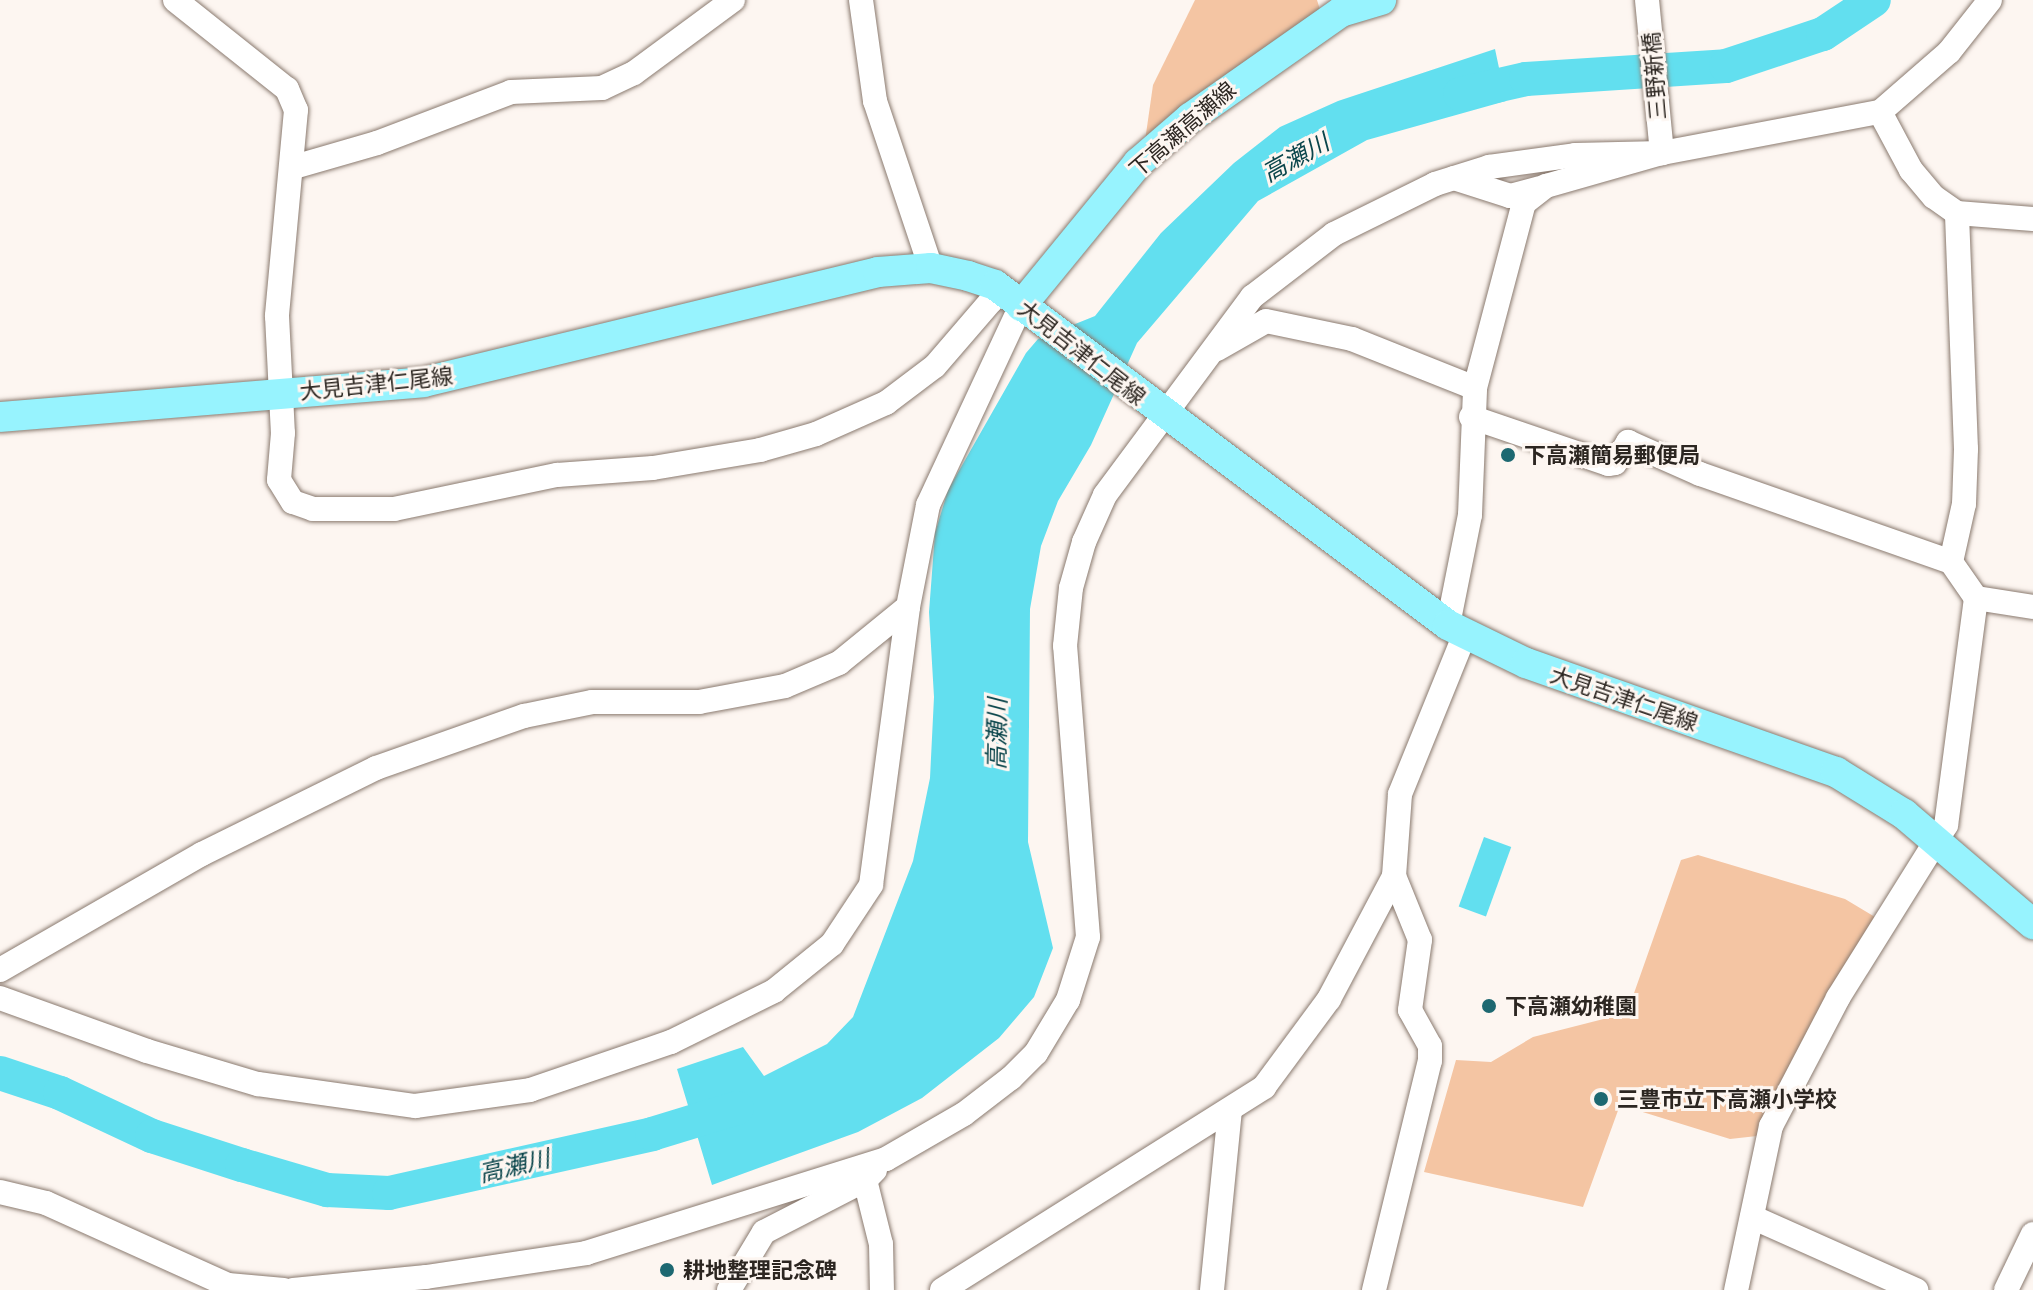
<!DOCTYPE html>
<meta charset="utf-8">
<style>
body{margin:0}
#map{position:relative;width:2033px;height:1290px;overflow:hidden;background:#fdf6f1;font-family:"Noto Serif","Noto Sans JP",serif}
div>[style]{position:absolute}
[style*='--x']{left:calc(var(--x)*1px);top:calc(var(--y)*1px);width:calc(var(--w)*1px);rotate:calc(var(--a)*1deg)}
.green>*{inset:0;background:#f4c5a3}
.water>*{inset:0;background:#62dfef;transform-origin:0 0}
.river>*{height:34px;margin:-17px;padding:0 17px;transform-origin:17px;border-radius:17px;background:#62dfef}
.roads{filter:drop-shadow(0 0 2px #8a7a6f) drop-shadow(0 0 2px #8a7a6f)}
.minor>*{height:24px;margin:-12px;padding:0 12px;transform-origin:12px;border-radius:12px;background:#fff}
.major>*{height:30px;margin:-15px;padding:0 15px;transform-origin:15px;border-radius:15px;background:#97f3fe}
.dots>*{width:22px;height:22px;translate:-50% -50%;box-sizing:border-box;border:4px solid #fdf6f1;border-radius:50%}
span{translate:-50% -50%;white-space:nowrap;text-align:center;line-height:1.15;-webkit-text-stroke:6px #fdf6f1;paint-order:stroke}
.street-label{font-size:22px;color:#2c2621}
.poi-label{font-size:22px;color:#2c2621;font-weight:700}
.left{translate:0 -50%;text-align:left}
.water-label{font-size:24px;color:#0a454b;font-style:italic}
</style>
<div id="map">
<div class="green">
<i style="clip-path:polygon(1195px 0,1317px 0,1322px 16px,1145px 141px,1153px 85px)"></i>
<i style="clip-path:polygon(1698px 855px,1845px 899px,1875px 917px,1757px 1136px,1730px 1139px,1620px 1105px,1583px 1207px,1424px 1172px,1456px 1060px,1491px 1062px,1533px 1037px,1627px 1013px,1681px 860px)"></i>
</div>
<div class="water">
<i style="clip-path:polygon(1495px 49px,1506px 101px,1367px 140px,1258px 201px,1137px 343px,1091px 445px,1058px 501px,1041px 546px,1030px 609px,1028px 842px,1053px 948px,1034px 997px,999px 1038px,922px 1098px,858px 1132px,712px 1185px,677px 1069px,743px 1047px,764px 1076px,827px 1044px,853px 1017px,913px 861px,930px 778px,934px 697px,929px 612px,935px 533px,948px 490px,1026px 353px,1038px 339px,1095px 316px,1161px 233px,1234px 163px,1280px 127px,1338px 101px)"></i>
<i style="left:1484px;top:837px;width:29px;height:74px;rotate:20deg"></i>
</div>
<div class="river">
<i style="--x:1460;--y:94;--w:68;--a:-12.8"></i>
<i style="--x:1526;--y:79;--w:200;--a:-3.7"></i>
<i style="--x:1726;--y:66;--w:102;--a:-18.3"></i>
<i style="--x:1823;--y:34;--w:61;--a:-33.7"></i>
<i style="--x:0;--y:1073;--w:63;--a:18.4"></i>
<i style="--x:60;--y:1093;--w:102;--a:25.1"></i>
<i style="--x:152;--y:1136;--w:95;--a:17.9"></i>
<i style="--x:242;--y:1165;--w:89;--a:16.4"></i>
<i style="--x:327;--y:1190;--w:62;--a:2.8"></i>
<i style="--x:389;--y:1193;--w:270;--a:-12.6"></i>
<i style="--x:652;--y:1134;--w:89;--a:-17"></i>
</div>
<div class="roads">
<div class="minor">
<i style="--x:175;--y:0;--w:143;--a:38.5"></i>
<i style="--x:287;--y:89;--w:23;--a:67"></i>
<i style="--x:296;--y:110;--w:207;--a:95.3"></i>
<i style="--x:277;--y:316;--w:117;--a:87.1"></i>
<i style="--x:283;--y:433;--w:47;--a:94.9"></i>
<i style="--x:279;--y:480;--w:26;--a:58"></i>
<i style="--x:293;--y:502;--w:21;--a:19"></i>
<i style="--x:313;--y:509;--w:81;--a:0"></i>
<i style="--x:394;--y:509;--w:167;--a:-11.8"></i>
<i style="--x:557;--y:475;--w:96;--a:-4.2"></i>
<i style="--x:653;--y:468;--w:109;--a:-9.5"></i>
<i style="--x:760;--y:450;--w:58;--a:-15.9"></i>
<i style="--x:816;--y:434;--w:77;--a:-23.9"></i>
<i style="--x:886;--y:403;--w:61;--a:-37.1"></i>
<i style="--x:935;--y:366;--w:86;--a:-49.3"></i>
<i style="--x:991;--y:301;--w:16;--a:-76"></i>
<i style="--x:861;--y:0;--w:102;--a:82.1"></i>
<i style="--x:875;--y:101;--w:176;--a:71.5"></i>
<i style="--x:1647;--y:0;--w:154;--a:84.4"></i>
<i style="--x:1880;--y:112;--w:66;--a:61.9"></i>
<i style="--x:1911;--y:170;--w:35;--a:50"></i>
<i style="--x:1934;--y:197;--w:28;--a:35"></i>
<i style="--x:1957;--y:213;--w:76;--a:4.5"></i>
<i style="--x:294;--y:167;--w:86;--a:-16.1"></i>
<i style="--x:377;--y:143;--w:143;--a:-20.8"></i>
<i style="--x:511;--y:92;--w:91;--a:-2.5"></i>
<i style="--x:602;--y:88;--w:35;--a:-25"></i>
<i style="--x:634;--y:73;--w:123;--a:-36.4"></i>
<i style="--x:1454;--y:178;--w:59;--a:17.8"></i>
<i style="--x:1510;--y:196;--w:31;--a:-15"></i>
<i style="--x:1217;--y:349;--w:56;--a:-29.7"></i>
<i style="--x:1266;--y:321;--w:88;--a:11.8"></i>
<i style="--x:1352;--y:339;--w:132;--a:21.7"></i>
<i style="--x:1471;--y:417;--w:145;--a:18.9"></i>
<i style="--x:1608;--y:464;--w:7;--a:-8"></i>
<i style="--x:1615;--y:463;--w:25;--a:-58"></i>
<i style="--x:1628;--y:442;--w:79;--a:24"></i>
<i style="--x:1700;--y:474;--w:266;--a:19.3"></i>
<i style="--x:1951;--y:562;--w:44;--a:55.2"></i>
<i style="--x:1976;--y:598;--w:229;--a:97.5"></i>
<i style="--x:1946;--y:825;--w:204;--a:122"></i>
<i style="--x:1838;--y:998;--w:144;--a:117.6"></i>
<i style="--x:1771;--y:1126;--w:168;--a:102"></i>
<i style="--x:1951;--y:562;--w:59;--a:-77.4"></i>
<i style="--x:1964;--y:504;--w:55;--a:-87.9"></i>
<i style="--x:1966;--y:449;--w:236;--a:-92.2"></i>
<i style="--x:1976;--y:598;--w:58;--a:9"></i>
<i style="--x:1448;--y:625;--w:112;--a:-78.7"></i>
<i style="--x:1470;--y:515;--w:127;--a:-87.7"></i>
<i style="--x:1475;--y:388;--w:191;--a:-75.2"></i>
<i style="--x:1524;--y:203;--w:28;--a:-38"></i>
<i style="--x:1546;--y:186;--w:121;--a:-15.9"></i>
<i style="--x:1662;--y:153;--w:222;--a:-10.7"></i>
<i style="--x:1880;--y:112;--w:91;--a:-41"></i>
<i style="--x:1949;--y:52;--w:66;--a:-51.7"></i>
<i style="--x:0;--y:970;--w:233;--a:-29.9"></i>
<i style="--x:202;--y:854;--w:194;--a:-26.3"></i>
<i style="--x:376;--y:768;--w:157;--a:-19.4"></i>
<i style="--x:524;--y:716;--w:69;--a:-11.6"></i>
<i style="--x:592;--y:702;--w:107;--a:0"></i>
<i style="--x:699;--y:702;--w:87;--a:-10.5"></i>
<i style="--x:785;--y:686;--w:59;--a:-23.1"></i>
<i style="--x:839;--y:663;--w:89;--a:-39.1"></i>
<i style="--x:0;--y:998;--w:156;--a:19.8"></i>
<i style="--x:147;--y:1051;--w:116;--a:16.6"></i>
<i style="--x:258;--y:1084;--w:159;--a:8"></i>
<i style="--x:415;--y:1106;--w:116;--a:-7.9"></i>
<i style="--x:530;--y:1090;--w:149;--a:-18.8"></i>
<i style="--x:671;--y:1042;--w:115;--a:-26.3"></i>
<i style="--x:774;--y:991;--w:75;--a:-39"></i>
<i style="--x:832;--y:944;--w:71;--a:-56.5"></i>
<i style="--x:871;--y:885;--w:280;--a:-82.4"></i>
<i style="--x:908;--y:607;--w:104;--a:-78.9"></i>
<i style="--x:928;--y:505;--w:220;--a:-65"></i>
<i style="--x:875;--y:1170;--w:14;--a:135"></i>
<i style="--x:865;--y:1180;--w:66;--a:76"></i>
<i style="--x:881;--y:1244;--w:46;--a:88.8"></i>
<i style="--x:0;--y:1192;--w:47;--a:13.4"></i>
<i style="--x:46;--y:1203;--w:200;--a:24.3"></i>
<i style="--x:228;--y:1285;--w:56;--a:5.1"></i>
<i style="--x:1752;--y:1217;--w:180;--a:24"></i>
<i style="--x:293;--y:1290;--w:134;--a:-5.6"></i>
<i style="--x:426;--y:1277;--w:162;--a:-8.5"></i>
<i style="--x:586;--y:1253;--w:314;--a:-17.4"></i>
<i style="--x:886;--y:1159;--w:90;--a:-30"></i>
<i style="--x:964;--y:1114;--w:59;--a:-37.5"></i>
<i style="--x:1011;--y:1078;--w:35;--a:-45"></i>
<i style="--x:1036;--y:1053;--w:62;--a:-58.9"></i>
<i style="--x:1068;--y:1000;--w:66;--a:-72.4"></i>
<i style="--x:1088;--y:937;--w:292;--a:-94.5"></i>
<i style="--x:1065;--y:646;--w:58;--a:-84.1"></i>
<i style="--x:1071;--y:588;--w:48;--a:-74.2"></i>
<i style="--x:1084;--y:542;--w:51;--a:-65.9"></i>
<i style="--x:1105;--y:495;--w:247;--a:-53.4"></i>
<i style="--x:1252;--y:297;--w:103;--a:-37.5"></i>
<i style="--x:1334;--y:234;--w:113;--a:-26.3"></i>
<i style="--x:1435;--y:184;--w:57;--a:-17.5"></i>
<i style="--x:1489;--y:167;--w:87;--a:-7.9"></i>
<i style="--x:1575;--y:155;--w:87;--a:-1.3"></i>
<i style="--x:729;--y:1290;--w:68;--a:-58.9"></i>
<i style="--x:764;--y:1232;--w:114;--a:-27.2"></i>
<i style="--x:942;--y:1290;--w:381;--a:-32.2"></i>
<i style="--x:1264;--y:1087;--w:109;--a:-53.5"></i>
<i style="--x:1329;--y:999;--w:139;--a:-62.1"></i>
<i style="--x:1212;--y:1290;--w:180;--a:-84.3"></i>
<i style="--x:1374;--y:1290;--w:236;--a:-76.3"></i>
<i style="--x:1430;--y:1061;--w:15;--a:-90"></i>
<i style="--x:1430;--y:1046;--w:41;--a:-119.1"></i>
<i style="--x:1410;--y:1010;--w:71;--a:-81.9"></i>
<i style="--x:1420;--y:940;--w:69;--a:-112.1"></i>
<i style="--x:1394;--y:876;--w:82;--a:-85.8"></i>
<i style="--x:1400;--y:794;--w:173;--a:-67.9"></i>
<i style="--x:2006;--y:1290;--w:62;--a:-64.3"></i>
</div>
<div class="major">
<i style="--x:1021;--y:306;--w:185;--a:-50.7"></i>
<i style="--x:1138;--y:163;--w:69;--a:-40.9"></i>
<i style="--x:1190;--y:118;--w:184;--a:-35.1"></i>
<i style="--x:1341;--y:12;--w:42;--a:-16.7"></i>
<i style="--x:0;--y:417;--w:425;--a:-4.7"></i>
<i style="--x:424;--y:382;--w:467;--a:-13.6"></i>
<i style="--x:878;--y:272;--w:53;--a:-4.3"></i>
<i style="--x:931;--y:268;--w:38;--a:12"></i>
<i style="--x:968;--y:276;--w:28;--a:18"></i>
<i style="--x:995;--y:285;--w:566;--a:36.89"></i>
<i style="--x:1448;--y:625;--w:87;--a:26"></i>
<i style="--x:1526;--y:663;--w:329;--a:19.4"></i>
<i style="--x:1836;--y:772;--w:80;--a:31.7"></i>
<i style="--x:1904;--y:814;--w:170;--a:40.5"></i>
</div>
</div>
<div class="dots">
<i style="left:1508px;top:455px;background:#1d6871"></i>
<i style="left:1489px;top:1006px;background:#1d6871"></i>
<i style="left:1601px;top:1099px;background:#1d6871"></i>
<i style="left:667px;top:1270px;background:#1d6871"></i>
</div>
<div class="street-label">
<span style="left:1654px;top:76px;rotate:-95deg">三野新橋</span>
<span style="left:1182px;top:129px;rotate:-41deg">下高瀬高瀬線</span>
<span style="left:1082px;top:352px;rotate:38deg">大見吉津仁尾線</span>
<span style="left:376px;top:383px;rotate:-6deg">大見吉津仁尾線</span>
<span style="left:1624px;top:698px;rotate:19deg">大見吉津仁尾線</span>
</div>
<div class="poi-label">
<span class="left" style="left:1524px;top:455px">下高瀬簡易郵便局</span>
<span class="left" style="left:1505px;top:1006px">下高瀬幼稚園</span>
<span class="left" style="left:1617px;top:1099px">三豊市立下高瀬小学校</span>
<span class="left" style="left:683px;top:1270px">耕地整理記念碑</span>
</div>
<div class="water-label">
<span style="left:1295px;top:157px;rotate:-29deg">高瀬川</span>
<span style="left:996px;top:734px;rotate:-89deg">高瀬川</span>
<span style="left:514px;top:1165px;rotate:-13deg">高瀬川</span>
</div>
</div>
